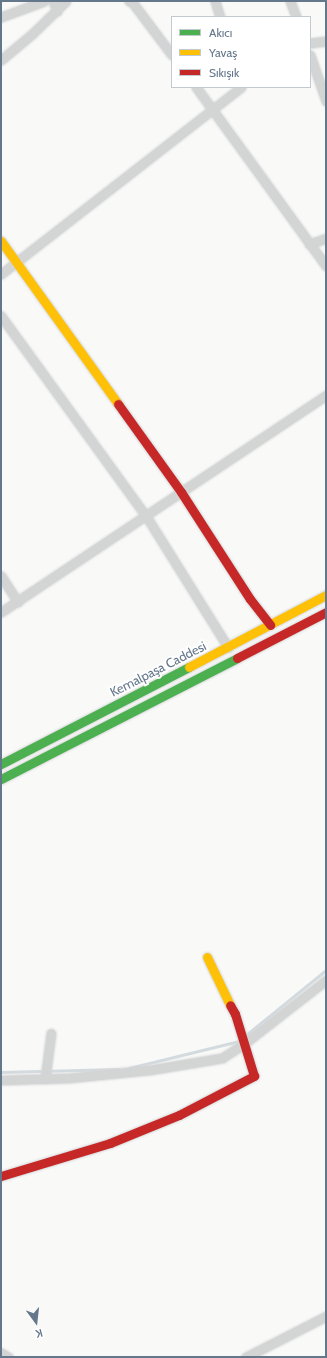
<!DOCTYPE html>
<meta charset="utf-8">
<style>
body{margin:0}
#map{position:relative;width:327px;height:1358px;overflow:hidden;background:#f9f9f8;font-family:Cabin,sans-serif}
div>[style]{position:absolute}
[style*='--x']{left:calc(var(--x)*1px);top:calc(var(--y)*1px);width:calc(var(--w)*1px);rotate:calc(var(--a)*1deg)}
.stream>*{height:2.5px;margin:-1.25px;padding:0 1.25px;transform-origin:1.25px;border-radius:1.25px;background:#d3dbdf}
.roads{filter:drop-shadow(0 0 1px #d4d6d7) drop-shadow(0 0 1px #d4d6d7)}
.street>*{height:9px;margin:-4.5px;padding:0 4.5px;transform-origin:4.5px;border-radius:4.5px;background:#d3d4d4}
.fast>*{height:9px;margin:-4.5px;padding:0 4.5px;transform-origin:4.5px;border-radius:4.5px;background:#4caf50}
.slow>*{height:9px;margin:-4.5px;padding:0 4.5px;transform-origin:4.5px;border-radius:4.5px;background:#ffc107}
.jam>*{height:9px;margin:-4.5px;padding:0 4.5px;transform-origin:4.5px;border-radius:4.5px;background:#c62828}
span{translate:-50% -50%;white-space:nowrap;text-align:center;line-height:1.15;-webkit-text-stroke:4px #fff;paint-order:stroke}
.street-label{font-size:13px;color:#65778b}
.frame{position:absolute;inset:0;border:2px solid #65778b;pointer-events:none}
.legend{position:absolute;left:171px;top:16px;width:140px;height:72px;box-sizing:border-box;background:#fff;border:1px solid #c1c9d1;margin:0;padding:5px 7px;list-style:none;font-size:12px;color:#65778b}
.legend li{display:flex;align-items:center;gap:8px;height:20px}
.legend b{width:20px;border:1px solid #c1c9d1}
.north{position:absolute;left:16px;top:1302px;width:40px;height:40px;-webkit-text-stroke:3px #fff;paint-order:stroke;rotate:165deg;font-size:11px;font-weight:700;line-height:16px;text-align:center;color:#65778b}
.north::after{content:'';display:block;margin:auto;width:14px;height:18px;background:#65778b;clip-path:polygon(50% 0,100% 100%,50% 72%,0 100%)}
</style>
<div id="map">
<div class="stream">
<i style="--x:246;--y:1035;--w:103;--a:-39.1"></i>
<i style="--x:129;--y:1068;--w:113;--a:-13.8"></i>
<i style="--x:1;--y:1072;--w:117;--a:-1.5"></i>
</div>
<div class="roads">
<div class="street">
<i style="--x:53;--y:1;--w:11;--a:68"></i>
<i style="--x:129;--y:1;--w:3;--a:18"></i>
<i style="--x:132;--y:2;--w:66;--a:53"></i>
<i style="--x:215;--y:1;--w:17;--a:73"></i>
<i style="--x:290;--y:1;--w:17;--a:69"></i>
<i style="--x:1;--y:17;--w:46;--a:-20.4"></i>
<i style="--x:310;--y:43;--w:16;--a:-7"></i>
<i style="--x:310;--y:55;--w:49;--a:70.8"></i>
<i style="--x:1;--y:60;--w:40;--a:-40"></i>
<i style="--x:32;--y:34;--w:47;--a:-44.1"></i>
<i style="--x:196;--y:87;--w:221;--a:54"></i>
<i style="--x:309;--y:244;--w:18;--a:-19"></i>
<i style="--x:1;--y:274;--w:304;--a:-37.9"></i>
<i style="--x:1;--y:316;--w:247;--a:54.1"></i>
<i style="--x:146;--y:516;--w:155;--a:58"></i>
<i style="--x:1;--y:576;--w:31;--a:57"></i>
<i style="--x:1;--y:612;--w:391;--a:-33.7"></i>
<i style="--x:45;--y:1079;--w:46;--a:-82.6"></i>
<i style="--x:1;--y:1080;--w:67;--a:-1.7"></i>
<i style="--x:68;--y:1078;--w:81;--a:-5.6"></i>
<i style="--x:149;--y:1070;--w:74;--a:-9.3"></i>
<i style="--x:222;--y:1058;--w:27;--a:-33"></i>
<i style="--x:245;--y:1043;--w:103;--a:-37.9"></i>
<i style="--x:1;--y:1353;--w:8;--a:30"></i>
<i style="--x:246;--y:1357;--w:90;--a:-27.1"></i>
</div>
<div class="fast">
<i style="--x:1;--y:764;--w:212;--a:-27.3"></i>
<i style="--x:1;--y:779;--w:265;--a:-27.1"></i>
</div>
<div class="slow">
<i style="--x:1;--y:241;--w:201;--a:54.3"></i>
<i style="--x:189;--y:667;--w:155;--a:-27.7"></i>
<i style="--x:207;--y:957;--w:53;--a:64.4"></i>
</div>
<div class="jam">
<i style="--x:118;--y:404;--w:108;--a:54.4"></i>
<i style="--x:181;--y:492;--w:127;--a:57.2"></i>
<i style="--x:250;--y:599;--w:33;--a:52"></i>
<i style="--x:237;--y:658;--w:100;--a:-27.3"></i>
<i style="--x:1;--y:1176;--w:114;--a:-16.8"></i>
<i style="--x:110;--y:1143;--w:74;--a:-22.1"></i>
<i style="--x:179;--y:1115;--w:85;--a:-27.5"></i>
<i style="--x:254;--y:1076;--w:65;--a:-107"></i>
<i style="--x:235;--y:1014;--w:10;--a:-119"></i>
</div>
</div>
<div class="street-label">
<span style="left:158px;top:669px;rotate:-27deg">Kemalpaşa Caddesi</span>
</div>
<div class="frame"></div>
<ul class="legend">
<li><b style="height:5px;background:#4caf50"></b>Akıcı</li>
<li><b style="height:5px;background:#ffc107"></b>Yavaş</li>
<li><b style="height:5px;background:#c62828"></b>Sıkışık</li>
</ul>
<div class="north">K</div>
</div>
